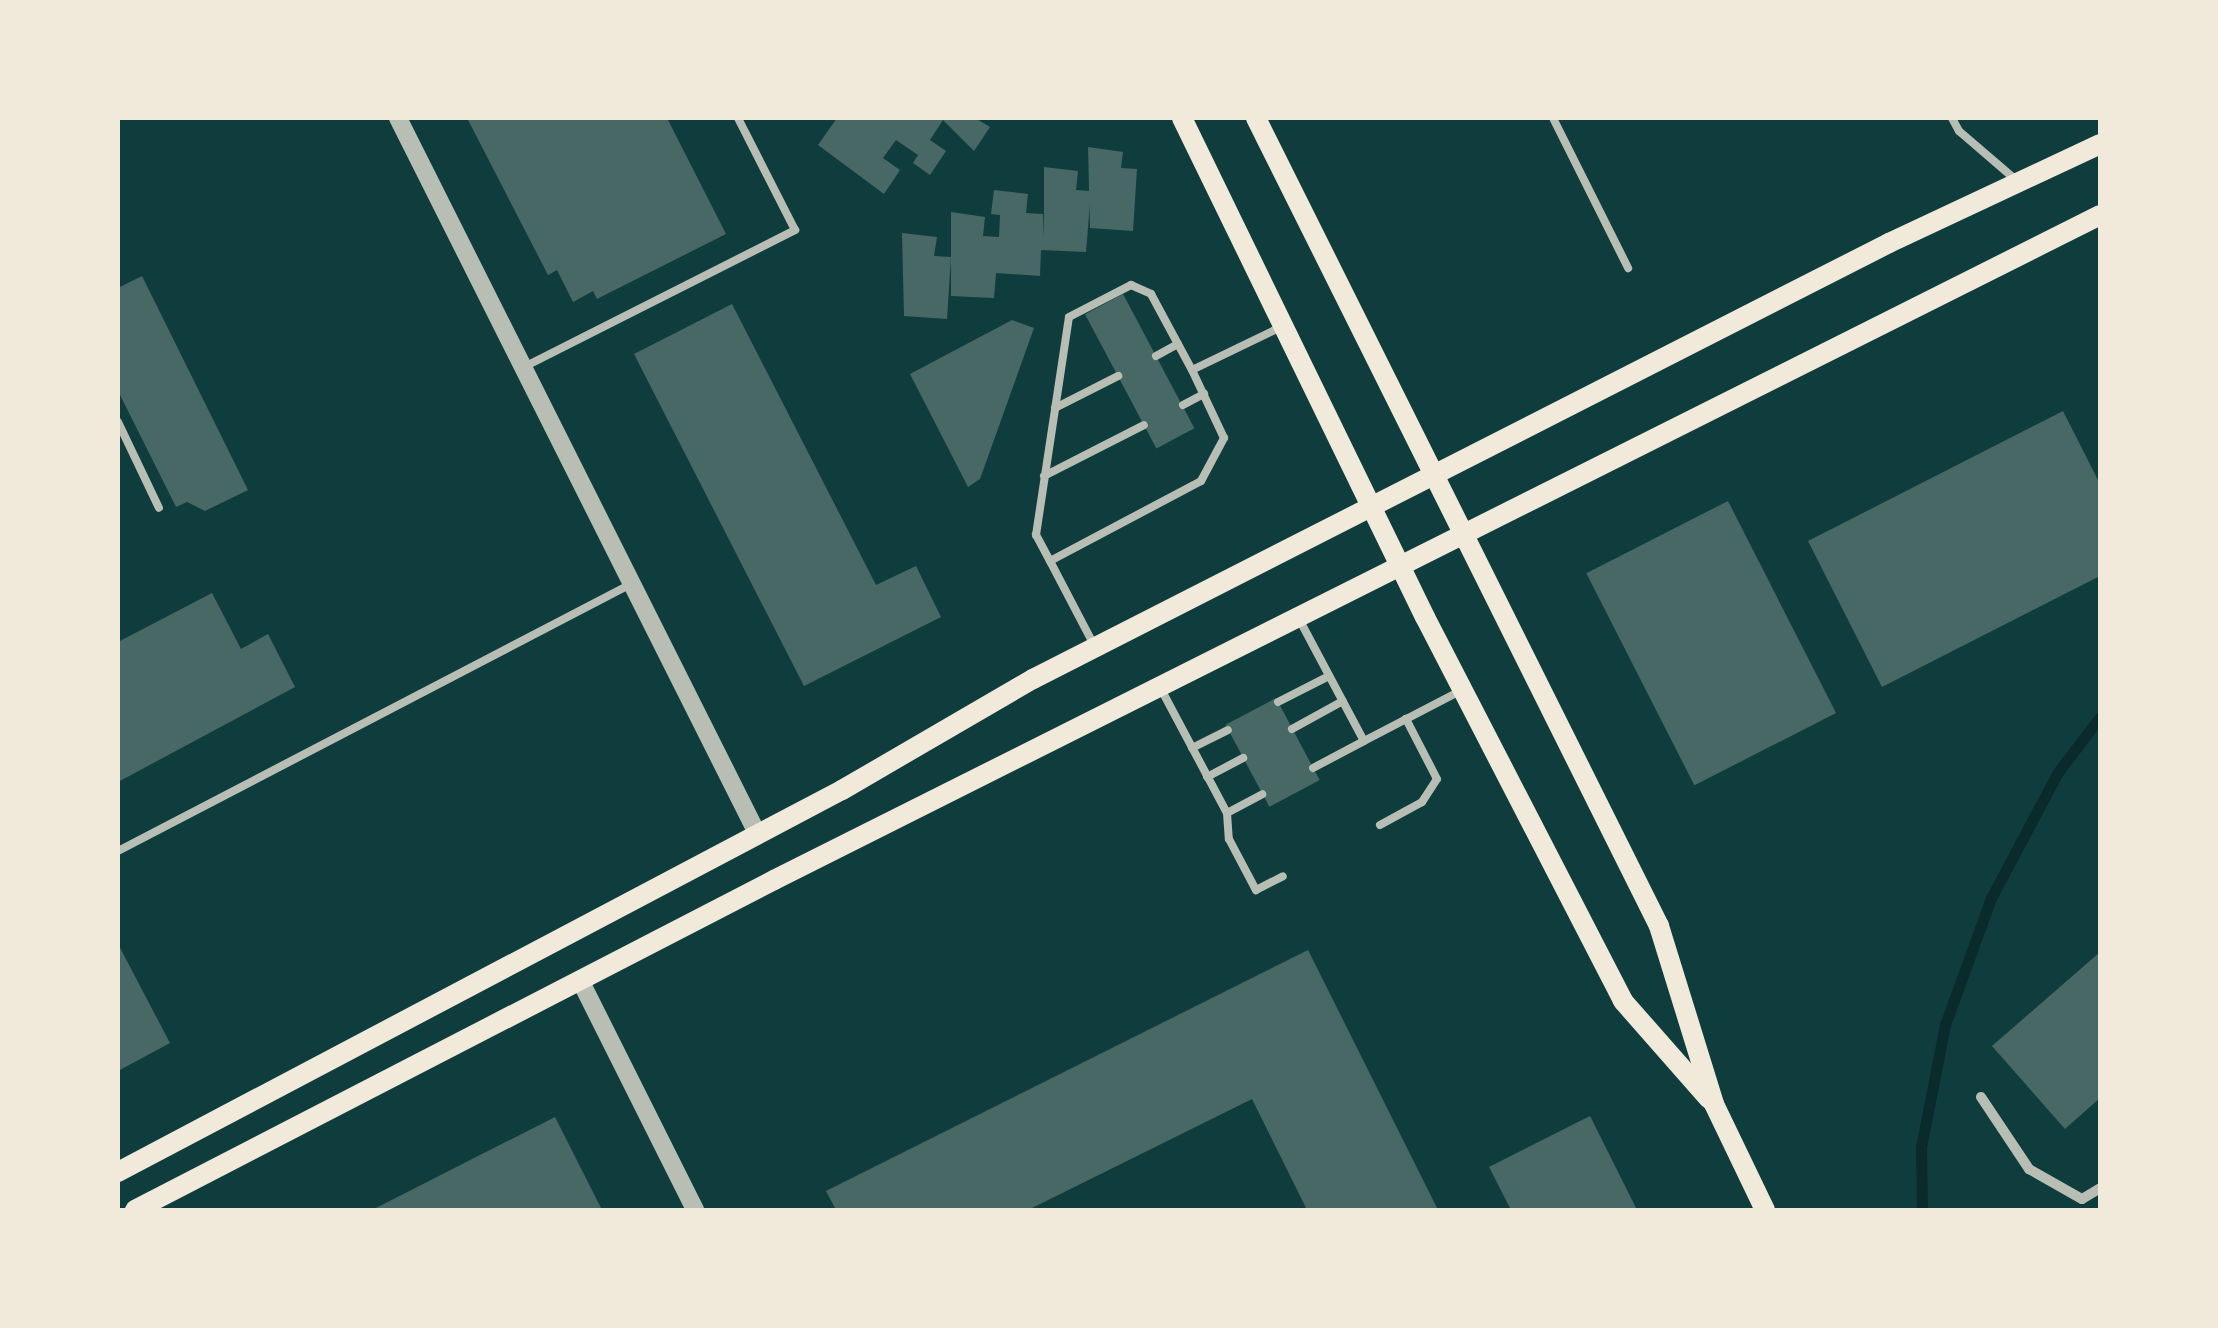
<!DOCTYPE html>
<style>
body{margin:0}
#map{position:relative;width:2218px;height:1328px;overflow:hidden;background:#0f3d3e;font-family:"IBM Plex Serif",serif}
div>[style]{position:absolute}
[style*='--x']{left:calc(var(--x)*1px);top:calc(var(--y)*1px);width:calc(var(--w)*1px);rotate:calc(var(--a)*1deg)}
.stream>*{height:11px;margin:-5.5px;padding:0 5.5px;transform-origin:5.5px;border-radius:5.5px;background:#0a2a2b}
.building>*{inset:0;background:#486865;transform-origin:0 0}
.service>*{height:8px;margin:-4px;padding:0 4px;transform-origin:4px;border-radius:4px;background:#b8beb3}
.minor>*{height:10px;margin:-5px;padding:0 5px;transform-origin:5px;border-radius:5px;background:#b8beb3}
.tertiary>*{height:18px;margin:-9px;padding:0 9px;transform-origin:9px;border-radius:9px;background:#b8beb3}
.secondary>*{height:20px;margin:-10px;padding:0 10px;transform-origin:10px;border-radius:10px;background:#f1e9da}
span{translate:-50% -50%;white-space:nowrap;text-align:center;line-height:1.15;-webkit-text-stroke:8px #f1e9da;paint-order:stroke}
.frame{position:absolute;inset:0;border:120px solid #f1e9da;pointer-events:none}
</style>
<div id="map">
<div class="stream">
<i style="--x:1922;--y:1210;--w:63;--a:-90.9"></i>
<i style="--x:1921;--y:1147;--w:124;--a:-78.9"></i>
<i style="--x:1945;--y:1025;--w:135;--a:-70.1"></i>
<i style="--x:1991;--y:898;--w:143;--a:-62"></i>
<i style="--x:2058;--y:772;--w:69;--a:-52.6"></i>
</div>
<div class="building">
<i style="clip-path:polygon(467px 118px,667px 118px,726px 234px,597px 299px,593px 291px,573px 302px,557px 270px,548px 275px)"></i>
<i style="clip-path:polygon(837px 118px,975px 118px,990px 127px,974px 151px,943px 120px,930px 140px,946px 151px,930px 175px,913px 163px,918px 155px,896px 140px,883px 158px,900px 170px,884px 194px,818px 145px)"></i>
<i style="clip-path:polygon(1088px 147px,1123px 152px,1121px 168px,1137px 169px,1133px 231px,1090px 228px)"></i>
<i style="clip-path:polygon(1044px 167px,1078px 171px,1076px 190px,1091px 191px,1086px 252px,1041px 250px,1040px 276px,996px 273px,994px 298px,951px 296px,951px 212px,985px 217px,983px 236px,999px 237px,1000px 215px,991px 214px,994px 190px,1028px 194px,1026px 213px,1043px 214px,1044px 238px)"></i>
<i style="clip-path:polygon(902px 233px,937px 237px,934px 256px,951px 257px,947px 319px,904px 316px)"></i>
<i style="clip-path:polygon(142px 276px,248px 490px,205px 511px,187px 502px,176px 507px,118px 391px,118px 288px)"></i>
<i style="left:1123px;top:294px;width:152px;height:43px;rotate:62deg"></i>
<i style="clip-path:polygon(732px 304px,876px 585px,916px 566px,941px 617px,804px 686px,634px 354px)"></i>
<i style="clip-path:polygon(1012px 320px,1034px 328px,980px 479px,968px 487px,910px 374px)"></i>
<i style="clip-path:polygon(2063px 411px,2100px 484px,2100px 576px,1882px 687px,1808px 541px)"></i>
<i style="left:1728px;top:501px;width:238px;height:159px;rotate:63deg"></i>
<i style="clip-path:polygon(212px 593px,241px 649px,268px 634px,295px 687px,118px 782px,118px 642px)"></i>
<i style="left:1276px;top:698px;width:93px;height:57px;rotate:62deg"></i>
<i style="clip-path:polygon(118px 944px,170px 1043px,118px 1071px)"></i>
<i style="clip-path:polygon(1308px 950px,1438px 1210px,1307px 1210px,1252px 1099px,1028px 1210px,836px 1210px,826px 1191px)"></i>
<i style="clip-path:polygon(2100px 952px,2100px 1098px,2065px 1129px,1992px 1046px)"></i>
<i style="clip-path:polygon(1590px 1116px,1637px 1210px,1511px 1210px,1489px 1167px)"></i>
<i style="clip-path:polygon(555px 1117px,602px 1210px,372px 1210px)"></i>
</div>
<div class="service">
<i style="--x:1553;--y:118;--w:168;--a:63.4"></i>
<i style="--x:1952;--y:118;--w:15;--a:62"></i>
<i style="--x:1959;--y:131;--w:75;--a:40.7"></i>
<i style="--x:1156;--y:356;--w:25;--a:-29"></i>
<i style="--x:524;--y:367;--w:304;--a:-26.8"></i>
<i style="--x:795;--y:230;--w:126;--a:-117"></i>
<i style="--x:1183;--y:405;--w:24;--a:-28"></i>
<i style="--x:1055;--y:408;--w:71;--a:-26.9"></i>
<i style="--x:118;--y:422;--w:95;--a:64.5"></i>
<i style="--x:1044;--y:476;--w:112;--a:-27"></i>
<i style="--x:1050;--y:561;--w:30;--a:-118"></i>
<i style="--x:1036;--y:535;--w:220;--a:-81.4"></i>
<i style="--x:1069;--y:317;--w:70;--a:-27.3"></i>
<i style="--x:1131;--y:285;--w:22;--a:24"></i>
<i style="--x:1151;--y:294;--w:86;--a:61.7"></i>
<i style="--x:1298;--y:617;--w:140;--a:62"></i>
<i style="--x:1364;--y:741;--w:110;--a:-27.5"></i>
<i style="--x:1095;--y:647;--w:97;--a:-117.6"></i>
<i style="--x:1050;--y:561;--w:171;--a:-27.9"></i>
<i style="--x:1201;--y:481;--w:49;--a:-61.9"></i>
<i style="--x:1224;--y:438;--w:75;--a:-115.2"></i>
<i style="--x:1192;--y:370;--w:99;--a:-25.8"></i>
<i style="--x:1161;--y:689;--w:140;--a:62"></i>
<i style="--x:1227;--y:813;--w:40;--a:-28"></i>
<i style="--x:1278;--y:702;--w:57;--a:-27"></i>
<i style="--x:1292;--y:729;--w:58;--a:-28.8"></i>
<i style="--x:1192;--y:748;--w:40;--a:-26.6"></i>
<i style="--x:1313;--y:768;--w:58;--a:-27.9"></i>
<i style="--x:1207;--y:777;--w:41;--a:-27.8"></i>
<i style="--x:1227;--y:813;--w:26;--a:86"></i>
<i style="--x:1229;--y:839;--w:58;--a:62.1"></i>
<i style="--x:1256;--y:890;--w:30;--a:-27"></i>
<i style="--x:1380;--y:825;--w:48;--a:-28.7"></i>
<i style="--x:1422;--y:802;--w:27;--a:-57"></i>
<i style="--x:1437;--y:779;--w:68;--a:-117.3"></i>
<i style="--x:118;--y:851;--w:581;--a:-27.49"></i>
</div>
<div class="minor">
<i style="--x:1981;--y:1097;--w:87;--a:56.3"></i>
<i style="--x:2029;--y:1169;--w:61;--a:29.5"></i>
<i style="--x:2082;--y:1199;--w:21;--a:-31"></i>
</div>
<div class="tertiary">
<i style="--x:398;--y:118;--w:802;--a:63.34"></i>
<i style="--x:580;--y:980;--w:257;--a:63.4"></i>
</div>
<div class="secondary">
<i style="--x:1182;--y:118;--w:555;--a:64.04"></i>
<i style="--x:1425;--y:617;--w:432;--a:62.7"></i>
<i style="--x:1623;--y:1001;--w:130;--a:48.7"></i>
<i style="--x:1256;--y:118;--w:903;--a:63.49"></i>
<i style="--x:1659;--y:926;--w:186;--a:72.8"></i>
<i style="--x:1714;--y:1104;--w:118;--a:64.3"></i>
<i style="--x:118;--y:1172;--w:819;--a:-27.82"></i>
<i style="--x:842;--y:790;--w:221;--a:-30.2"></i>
<i style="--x:1033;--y:679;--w:961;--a:-26.99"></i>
<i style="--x:1889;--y:243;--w:233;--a:-25.1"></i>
<i style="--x:135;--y:1210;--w:719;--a:-27.31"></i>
<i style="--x:774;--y:880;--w:1483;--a:-26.63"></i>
</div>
<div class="frame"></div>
</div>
